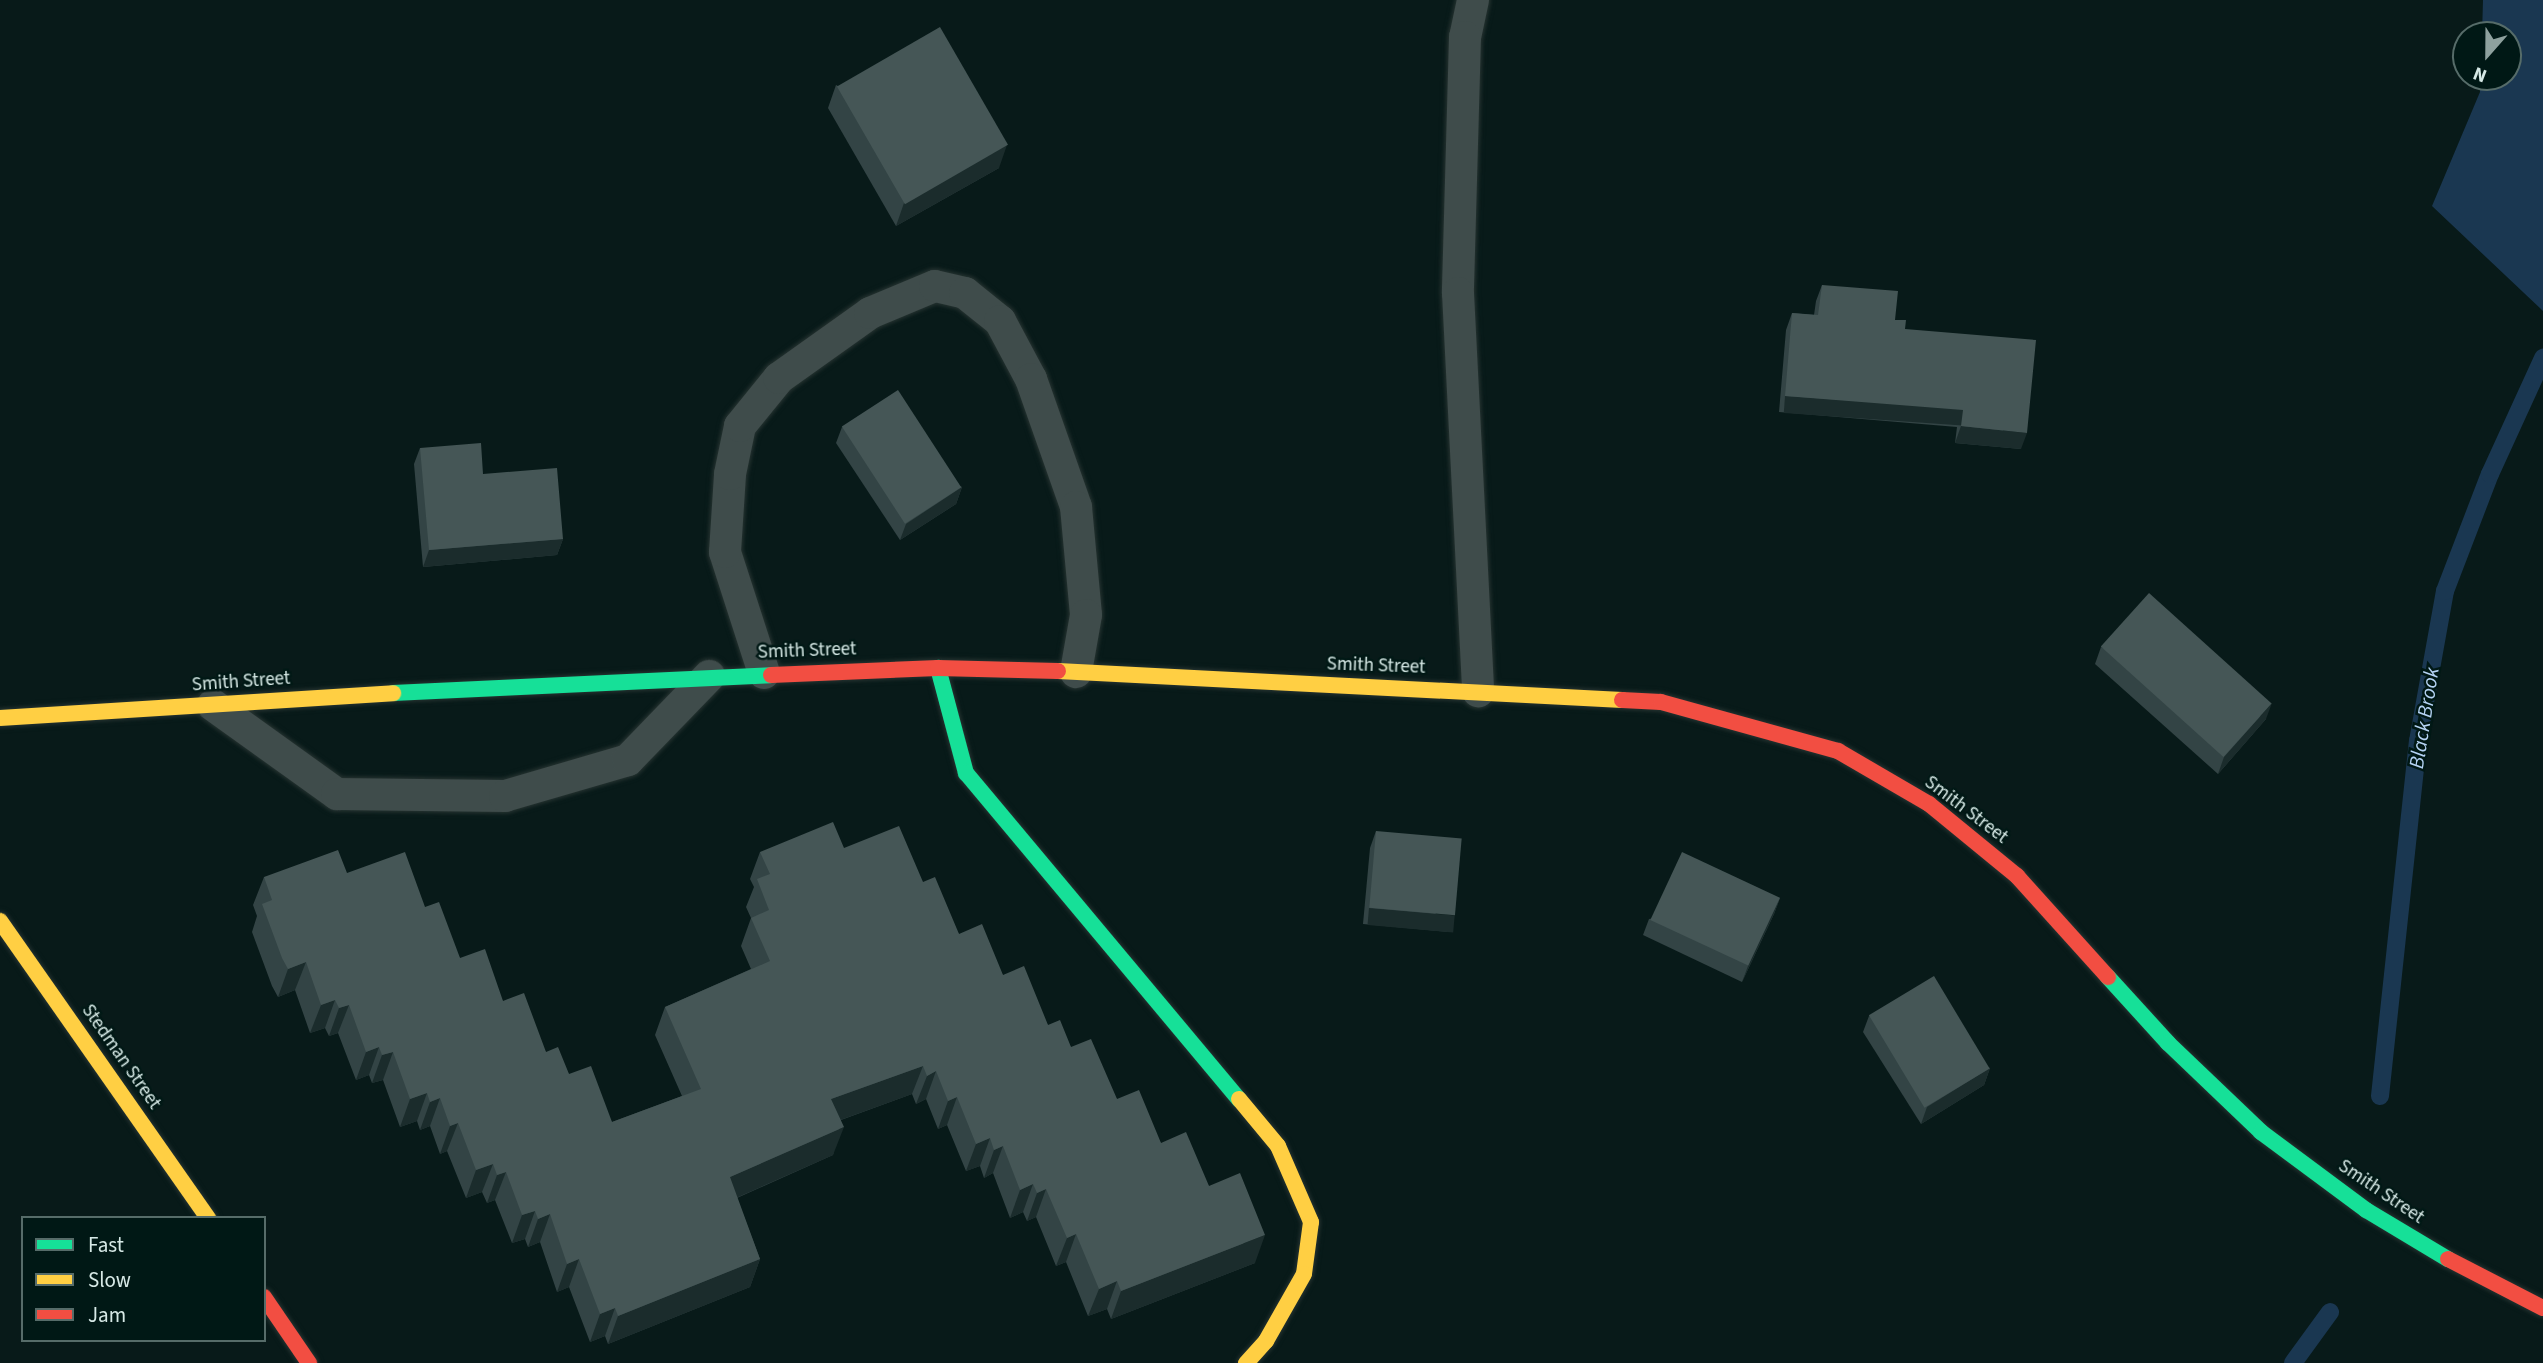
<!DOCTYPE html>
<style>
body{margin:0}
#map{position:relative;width:2543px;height:1363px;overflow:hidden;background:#081a19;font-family:"Source Sans 3",sans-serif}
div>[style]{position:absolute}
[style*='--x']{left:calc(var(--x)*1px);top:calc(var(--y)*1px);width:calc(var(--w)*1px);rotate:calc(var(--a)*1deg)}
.water>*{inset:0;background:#1a3751}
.stream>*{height:18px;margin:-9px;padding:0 9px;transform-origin:9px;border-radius:9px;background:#1a3751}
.roads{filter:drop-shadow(0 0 2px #263331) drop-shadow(0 0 2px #263331)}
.lane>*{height:32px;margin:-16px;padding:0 16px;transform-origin:16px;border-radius:16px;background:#3f4c4b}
.fast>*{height:16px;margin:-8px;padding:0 8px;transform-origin:8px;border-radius:8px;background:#16e098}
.slow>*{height:16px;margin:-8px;padding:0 8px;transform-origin:8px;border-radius:8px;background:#ffcf43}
.jam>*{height:16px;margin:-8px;padding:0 8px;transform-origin:8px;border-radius:8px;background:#f24e42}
.wall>*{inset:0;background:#334445}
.shaded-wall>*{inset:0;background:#1b2c2c;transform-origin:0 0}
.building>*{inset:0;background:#455656;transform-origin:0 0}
span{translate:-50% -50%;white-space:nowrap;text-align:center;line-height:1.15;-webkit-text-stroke:5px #001815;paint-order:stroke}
.street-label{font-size:19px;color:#d6e9e6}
.water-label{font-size:21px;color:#b5d3f4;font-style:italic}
.legend{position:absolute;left:21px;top:1216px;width:245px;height:126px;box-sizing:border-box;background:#001815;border:2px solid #566c69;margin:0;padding:9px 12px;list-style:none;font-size:21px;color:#d6e9e6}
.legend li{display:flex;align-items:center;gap:14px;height:35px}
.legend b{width:35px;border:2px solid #566c69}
.north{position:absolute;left:2452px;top:21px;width:70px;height:70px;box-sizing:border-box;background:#001815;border:2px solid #566c69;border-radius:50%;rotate:201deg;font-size:19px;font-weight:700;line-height:28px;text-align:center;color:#d6e9e6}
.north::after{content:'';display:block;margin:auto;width:24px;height:32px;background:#8ea19e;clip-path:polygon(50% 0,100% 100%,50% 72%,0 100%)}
</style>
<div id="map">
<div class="water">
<i style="clip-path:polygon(2483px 0,2543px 0,2543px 311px,2432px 206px,2480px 92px,2480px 77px,2508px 77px,2508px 35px,2482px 35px)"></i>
</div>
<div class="stream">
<i style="--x:2380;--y:1096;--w:357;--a:-83.9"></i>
<i style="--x:2418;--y:741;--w:152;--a:-79.8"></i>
<i style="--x:2445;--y:591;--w:125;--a:-69"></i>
<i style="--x:2490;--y:474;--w:128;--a:-65.4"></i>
<i style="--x:2293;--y:1363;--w:63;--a:-54"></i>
</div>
<div class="roads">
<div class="lane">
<i style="--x:1473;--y:0;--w:38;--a:102"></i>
<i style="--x:1465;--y:37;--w:256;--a:91.6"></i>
<i style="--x:1458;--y:293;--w:399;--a:87.1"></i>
<i style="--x:764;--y:673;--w:127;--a:-107.9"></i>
<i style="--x:725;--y:552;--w:78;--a:-86.3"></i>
<i style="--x:730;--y:474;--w:49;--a:-78.2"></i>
<i style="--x:740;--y:426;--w:62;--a:-50.9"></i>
<i style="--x:779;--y:378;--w:112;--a:-35.5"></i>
<i style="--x:870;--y:313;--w:70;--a:-22.6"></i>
<i style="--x:935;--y:286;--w:31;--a:13"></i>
<i style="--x:965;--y:293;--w:45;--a:38.7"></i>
<i style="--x:1000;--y:321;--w:66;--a:61.9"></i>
<i style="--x:1031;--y:379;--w:136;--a:70.6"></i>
<i style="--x:1076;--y:507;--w:108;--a:84.7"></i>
<i style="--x:1086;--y:615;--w:58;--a:100"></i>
<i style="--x:213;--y:705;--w:153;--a:35.7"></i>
<i style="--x:337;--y:794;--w:168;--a:0.7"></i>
<i style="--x:505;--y:796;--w:128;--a:-16.3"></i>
<i style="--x:628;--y:760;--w:117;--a:-46"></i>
</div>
<div class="fast">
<i style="--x:938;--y:668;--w:109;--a:75.1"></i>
<i style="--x:966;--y:773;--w:425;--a:50.1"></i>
<i style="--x:393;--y:693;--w:378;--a:-2.7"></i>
<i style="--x:2108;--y:977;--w:89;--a:47.7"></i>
<i style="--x:2168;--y:1043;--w:129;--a:43.7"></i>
<i style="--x:2261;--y:1132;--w:131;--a:36.6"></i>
<i style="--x:2366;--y:1210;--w:96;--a:30.9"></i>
</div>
<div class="slow">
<i style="--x:1058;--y:671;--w:565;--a:2.94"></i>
<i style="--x:0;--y:718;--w:394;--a:-3.6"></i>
<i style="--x:0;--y:921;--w:363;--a:55"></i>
<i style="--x:1239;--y:1099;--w:61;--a:50.3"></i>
<i style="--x:1278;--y:1146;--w:83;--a:66.5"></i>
<i style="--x:1311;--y:1222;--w:52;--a:97.7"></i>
<i style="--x:1304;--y:1274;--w:77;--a:119.6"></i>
<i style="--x:1266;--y:1341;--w:30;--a:132"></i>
</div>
<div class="jam">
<i style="--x:771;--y:675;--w:167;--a:-2.4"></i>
<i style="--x:938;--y:668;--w:120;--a:1.4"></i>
<i style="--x:1622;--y:700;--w:39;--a:3"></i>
<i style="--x:1661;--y:702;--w:184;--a:15.5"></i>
<i style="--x:1838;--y:751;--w:105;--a:30.2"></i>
<i style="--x:1929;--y:804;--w:114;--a:39.3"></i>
<i style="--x:2017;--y:876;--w:136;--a:48"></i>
<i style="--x:2448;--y:1259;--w:107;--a:27.3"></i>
<i style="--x:264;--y:1297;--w:80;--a:55.7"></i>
</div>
</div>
<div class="wall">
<i style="clip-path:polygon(836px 85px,999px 168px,896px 226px,828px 108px)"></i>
<i style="clip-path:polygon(1822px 285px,1895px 320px,2021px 449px,1955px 443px,1957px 427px,1779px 412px,1786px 330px,1792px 313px,1814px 315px,1816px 301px)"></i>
<i style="clip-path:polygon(842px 427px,962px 487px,956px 504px,900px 540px,836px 443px)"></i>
<i style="clip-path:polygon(420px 448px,483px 474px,563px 539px,557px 555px,423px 567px,414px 464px)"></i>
<i style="clip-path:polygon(2101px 647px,2266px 719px,2218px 774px,2095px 664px)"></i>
<i style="clip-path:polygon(1376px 831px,1449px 932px,1363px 924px,1370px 848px)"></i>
<i style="clip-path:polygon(844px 848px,923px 882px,959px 934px,1003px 975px,1048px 1025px,1071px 1047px,1117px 1099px,1161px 1143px,1209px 1186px,1255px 1263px,1111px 1319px,1107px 1309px,1088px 1316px,1066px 1262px,1056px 1266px,1036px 1217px,1027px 1221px,1023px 1212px,1010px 1218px,993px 1173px,984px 1178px,980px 1166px,966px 1171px,947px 1125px,938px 1129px,926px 1099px,916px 1104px,912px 1094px,841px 1120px,833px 1155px,737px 1198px,760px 1259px,750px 1287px,608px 1344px,605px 1336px,590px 1342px,569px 1287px,557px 1292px,540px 1242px,528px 1247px,525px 1239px,512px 1243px,495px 1200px,487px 1203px,482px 1192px,466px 1198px,447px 1151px,440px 1154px,430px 1126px,420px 1130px,417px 1121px,400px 1127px,383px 1080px,372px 1083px,369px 1075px,356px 1080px,338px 1033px,329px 1036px,325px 1028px,310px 1033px,295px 990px,278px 997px,272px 986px,252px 932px,257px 916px,253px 905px,264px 877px,347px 873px,425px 907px,460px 958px,503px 1001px,546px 1052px,569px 1074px,612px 1122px,682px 1096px,655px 1035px,665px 1007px,751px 969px,741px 946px,751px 918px,746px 907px,754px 887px,750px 879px,760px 852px)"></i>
<i style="clip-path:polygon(1780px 898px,1774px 914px,1742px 982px,1643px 935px,1649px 919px)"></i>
<i style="clip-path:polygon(1869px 1016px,1990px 1068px,1984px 1085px,1921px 1124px,1863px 1032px)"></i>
</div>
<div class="shaded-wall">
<i style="clip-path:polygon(1007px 145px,999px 168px,896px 226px,904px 203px)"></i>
<i style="left:1785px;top:396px;width:179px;height:17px;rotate:4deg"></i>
<i style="clip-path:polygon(1961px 426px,2027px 433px,2021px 449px,1955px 443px)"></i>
<i style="clip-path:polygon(962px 487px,956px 504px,900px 540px,906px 524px)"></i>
<i style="clip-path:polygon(563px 539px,557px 555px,423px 567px,429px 550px)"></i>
<i style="clip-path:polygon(2272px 703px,2266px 719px,2218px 774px,2224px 757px)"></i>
<i style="clip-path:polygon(1780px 898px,1774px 914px,1742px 982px,1748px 966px)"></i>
<i style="left:1369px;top:908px;width:86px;height:17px;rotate:5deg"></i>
<i style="clip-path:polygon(306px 962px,295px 990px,278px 997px,288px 969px)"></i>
<i style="clip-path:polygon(335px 1000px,325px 1028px,310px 1033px,321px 1005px)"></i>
<i style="clip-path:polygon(349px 1005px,338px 1033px,329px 1036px,339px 1008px)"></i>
<i style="clip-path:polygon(379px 1047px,369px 1075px,356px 1080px,366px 1052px)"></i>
<i style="clip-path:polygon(393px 1052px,383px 1080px,372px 1083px,382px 1055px)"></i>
<i style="clip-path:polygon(923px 1066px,912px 1094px,821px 1127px,831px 1099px)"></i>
<i style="clip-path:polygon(1990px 1068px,1984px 1085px,1921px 1124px,1927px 1107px)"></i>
<i style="clip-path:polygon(936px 1071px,926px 1099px,916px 1104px,927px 1076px)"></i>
<i style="clip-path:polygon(427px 1093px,417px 1121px,400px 1127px,410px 1099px)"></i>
<i style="clip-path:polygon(957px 1097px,947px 1125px,938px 1129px,948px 1101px)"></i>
<i style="clip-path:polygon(440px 1098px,430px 1126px,420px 1130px,430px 1102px)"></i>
<i style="clip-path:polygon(458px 1123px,447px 1151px,440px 1154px,450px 1126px)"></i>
<i style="clip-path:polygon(844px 1127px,833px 1155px,720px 1205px,730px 1177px)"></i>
<i style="clip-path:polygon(990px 1138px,980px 1166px,966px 1171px,976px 1144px)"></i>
<i style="clip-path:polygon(1003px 1146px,993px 1173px,984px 1178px,994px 1150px)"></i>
<i style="clip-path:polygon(493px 1164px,482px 1192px,466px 1198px,476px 1170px)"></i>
<i style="clip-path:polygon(506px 1172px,495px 1200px,487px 1203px,497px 1175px)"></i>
<i style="clip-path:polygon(1033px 1184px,1023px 1212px,1010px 1218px,1020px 1190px)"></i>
<i style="clip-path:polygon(1046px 1189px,1036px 1217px,1027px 1221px,1037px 1193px)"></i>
<i style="clip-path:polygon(535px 1211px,525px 1239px,512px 1243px,522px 1215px)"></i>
<i style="clip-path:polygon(550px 1214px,540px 1242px,528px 1247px,538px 1219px)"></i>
<i style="clip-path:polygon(1076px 1234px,1066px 1262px,1056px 1266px,1067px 1238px)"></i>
<i style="clip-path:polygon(1265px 1235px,1255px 1263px,1111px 1319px,1121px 1291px)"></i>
<i style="clip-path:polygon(579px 1259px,569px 1287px,557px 1292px,567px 1264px)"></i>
<i style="clip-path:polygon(760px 1259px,750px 1287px,608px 1344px,618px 1316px)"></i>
<i style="clip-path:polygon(1117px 1281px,1107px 1309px,1088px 1316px,1099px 1289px)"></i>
<i style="clip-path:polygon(615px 1308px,605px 1336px,590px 1342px,600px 1314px)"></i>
</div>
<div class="building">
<i style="left:940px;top:27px;width:136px;height:119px;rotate:60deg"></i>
<i style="clip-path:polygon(1822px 285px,1898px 291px,1895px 320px,1906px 320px,1905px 329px,2036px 340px,2027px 433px,1961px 426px,1963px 410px,1785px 396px,1792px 313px,1818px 315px)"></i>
<i style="left:898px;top:390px;width:116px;height:67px;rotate:57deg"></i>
<i style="clip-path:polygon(481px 443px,483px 474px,557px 468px,563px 539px,429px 550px,420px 448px)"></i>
<i style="left:2149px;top:593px;width:165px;height:72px;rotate:42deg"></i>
<i style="clip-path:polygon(833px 822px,844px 848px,899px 826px,923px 882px,935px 877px,959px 934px,982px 924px,1003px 975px,1024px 966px,1048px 1025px,1060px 1020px,1071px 1047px,1091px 1039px,1117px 1099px,1139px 1090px,1161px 1143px,1186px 1132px,1209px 1186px,1240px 1173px,1265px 1235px,1121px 1291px,1117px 1281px,1099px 1289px,1076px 1234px,1067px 1238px,1046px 1189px,1037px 1193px,1033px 1184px,1020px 1190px,1003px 1146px,994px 1150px,990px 1138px,976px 1144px,957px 1097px,948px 1101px,936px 1071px,927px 1076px,923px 1066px,831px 1099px,844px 1127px,730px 1177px,760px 1259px,618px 1316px,615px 1308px,600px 1314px,579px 1259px,567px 1264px,550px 1214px,538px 1219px,535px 1211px,522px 1215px,506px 1172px,497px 1175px,493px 1164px,476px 1170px,458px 1123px,450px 1126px,440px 1098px,430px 1102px,427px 1093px,410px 1099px,393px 1052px,382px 1055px,379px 1047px,366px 1052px,349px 1005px,339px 1008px,335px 1000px,321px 1005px,306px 962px,288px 969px,282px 958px,262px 904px,272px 900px,264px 877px,338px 850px,347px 873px,405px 852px,425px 907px,439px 902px,460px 958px,485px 949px,503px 1001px,524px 993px,546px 1052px,558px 1047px,569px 1074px,591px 1066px,612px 1122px,701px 1089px,665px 1007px,770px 961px,751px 918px,769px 910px,757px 879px,770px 874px,760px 852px)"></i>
<i style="left:1376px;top:831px;width:86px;height:77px;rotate:5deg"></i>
<i style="left:1682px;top:852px;width:108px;height:75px;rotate:25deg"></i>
<i style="left:1934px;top:976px;width:108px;height:76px;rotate:59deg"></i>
</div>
<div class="street-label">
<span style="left:807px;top:651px;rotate:-2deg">Smith Street</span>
<span style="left:1376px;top:666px;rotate:2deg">Smith Street</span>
<span style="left:241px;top:682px;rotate:-4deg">Smith Street</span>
<span style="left:1966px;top:810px;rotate:37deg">Smith Street</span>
<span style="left:121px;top:1057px;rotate:55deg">Stedman Street</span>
<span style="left:2381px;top:1192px;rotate:34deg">Smith Street</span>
</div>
<div class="water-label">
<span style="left:2424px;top:718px;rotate:-81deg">Black Brook</span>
</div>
<ul class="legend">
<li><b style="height:9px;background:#16e098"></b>Fast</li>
<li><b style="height:9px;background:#ffcf43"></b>Slow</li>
<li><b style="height:9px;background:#f24e42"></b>Jam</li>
</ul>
<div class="north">N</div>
</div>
